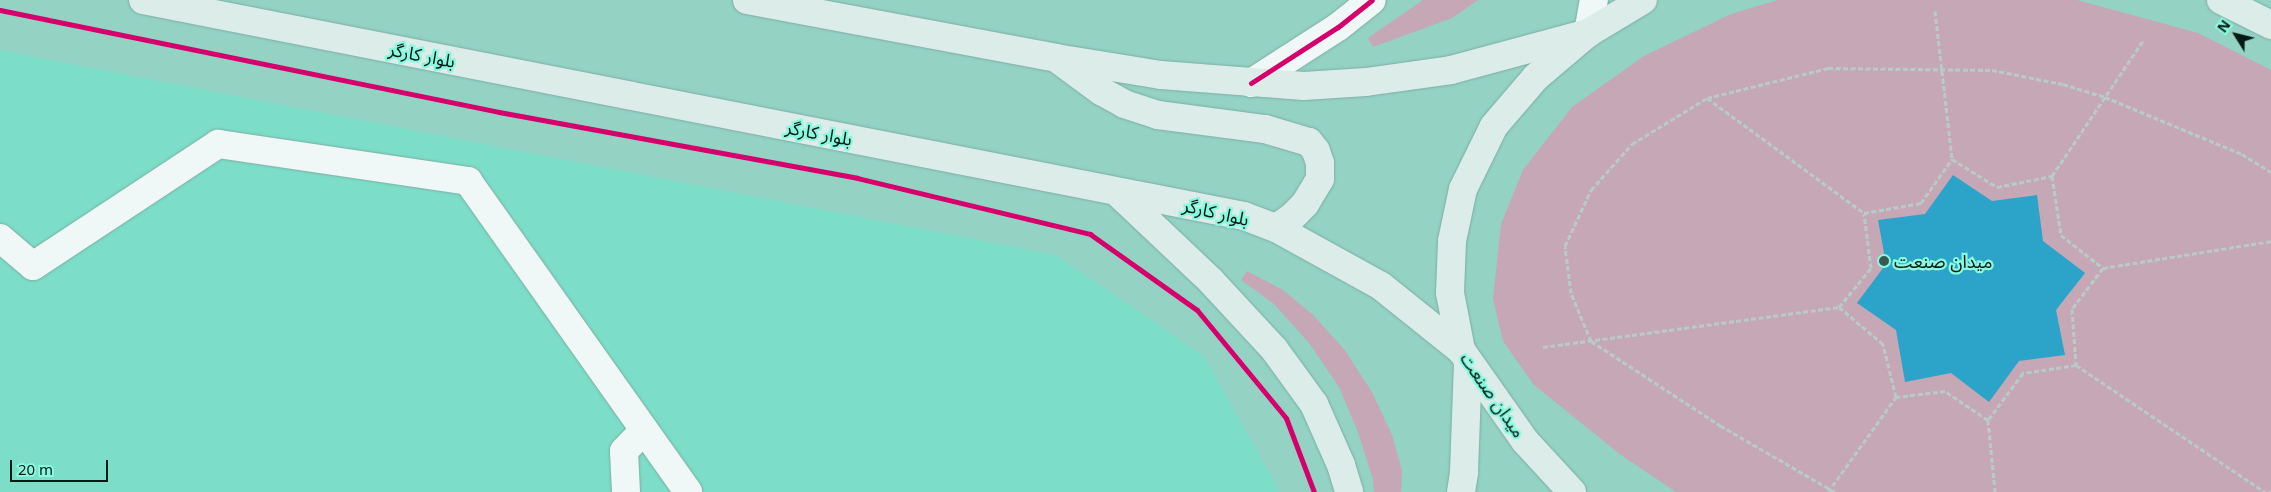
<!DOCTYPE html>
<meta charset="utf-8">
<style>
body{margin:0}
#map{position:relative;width:2271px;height:492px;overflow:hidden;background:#94d2c4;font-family:"Noto Sans","Noto Sans Arabic",sans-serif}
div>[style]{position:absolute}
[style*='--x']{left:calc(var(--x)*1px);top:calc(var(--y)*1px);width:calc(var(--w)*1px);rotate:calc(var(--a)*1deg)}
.built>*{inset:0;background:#7cddc8}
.green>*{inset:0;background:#c5a7b6}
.water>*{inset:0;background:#2ca3c9}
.path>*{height:3px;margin-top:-1.5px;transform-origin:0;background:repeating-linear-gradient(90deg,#b9cbc7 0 5px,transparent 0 7.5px)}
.roads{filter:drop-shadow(0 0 1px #7caea2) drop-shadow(0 0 1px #7caea2)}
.minor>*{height:28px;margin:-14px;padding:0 14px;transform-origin:14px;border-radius:14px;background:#eff8f6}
.major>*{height:28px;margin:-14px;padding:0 14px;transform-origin:14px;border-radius:14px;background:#dcece9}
.cycleway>*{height:5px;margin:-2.5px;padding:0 2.5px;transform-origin:2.5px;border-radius:2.5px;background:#d6006c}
.dots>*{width:14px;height:14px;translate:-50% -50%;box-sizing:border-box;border:2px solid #89f9df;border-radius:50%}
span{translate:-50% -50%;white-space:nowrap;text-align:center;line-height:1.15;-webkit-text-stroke:4.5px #89f9df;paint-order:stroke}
.street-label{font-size:18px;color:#021914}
.poi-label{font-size:18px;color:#021914}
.left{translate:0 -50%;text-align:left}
.north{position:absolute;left:2211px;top:10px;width:50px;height:50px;-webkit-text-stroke:4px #89f9df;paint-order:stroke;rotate:306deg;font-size:14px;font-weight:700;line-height:20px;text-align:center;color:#021914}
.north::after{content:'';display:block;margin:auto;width:18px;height:22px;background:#021914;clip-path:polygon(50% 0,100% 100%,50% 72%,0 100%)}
.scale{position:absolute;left:10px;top:460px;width:98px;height:22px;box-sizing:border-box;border:2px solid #021914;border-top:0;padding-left:6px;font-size:15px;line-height:18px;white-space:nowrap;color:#021914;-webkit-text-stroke:4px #89f9df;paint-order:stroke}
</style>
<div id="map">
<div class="built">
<i style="clip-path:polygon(0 50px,1056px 255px,1204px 356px,1280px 492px,0 492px)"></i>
</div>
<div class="green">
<i style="clip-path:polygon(1423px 0,1478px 0,1452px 18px,1373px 47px,1368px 38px)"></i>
<i style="clip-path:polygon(1778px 0,2077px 0,2198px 33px,2271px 70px,2271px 492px,1676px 492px,1621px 455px,1534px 385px,1503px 341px,1493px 299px,1501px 224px,1523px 170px,1572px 107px,1644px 56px,1731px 14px)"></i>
<i style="clip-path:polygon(1247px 271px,1283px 290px,1313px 315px,1344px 349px,1372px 392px,1392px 435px,1402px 471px,1401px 492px,1374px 492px,1373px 480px,1358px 432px,1339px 387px,1309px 343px,1274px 304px,1241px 280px)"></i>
</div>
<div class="water">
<i style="clip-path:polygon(1953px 175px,1992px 201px,2037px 195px,2043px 241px,2085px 273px,2056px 310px,2065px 355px,2019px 361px,1989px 402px,1951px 373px,1905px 382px,1896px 330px,1857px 303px,1886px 264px,1878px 220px,1925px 214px)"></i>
</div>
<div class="path">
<i style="--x:1935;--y:11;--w:149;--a:83.4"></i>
<i style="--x:1707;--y:98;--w:195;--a:36.2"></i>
<i style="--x:1952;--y:159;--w:53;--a:31.9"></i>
<i style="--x:1997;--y:187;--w:56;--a:-11.3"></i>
<i style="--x:2052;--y:176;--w:60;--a:81.3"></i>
<i style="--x:2061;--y:235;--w:53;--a:38.2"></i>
<i style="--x:2103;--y:268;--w:51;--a:127.1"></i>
<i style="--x:2072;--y:309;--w:56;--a:85.9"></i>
<i style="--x:2076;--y:365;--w:54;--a:171.4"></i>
<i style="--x:2023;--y:373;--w:59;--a:126.7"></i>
<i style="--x:1988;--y:420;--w:52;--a:-146"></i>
<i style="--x:1945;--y:391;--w:49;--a:173"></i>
<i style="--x:1896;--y:397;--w:55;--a:-103.8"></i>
<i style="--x:1883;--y:344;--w:57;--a:-139.9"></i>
<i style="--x:1839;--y:307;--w:50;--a:-50.6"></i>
<i style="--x:1871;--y:268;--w:55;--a:-97.3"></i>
<i style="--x:1864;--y:213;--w:58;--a:-10"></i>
<i style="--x:1921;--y:203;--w:54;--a:-54.8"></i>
<i style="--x:2052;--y:176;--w:165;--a:-56.1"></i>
<i style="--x:2103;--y:268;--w:170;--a:-9.1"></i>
<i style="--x:1543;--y:347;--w:299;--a:-7.7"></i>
<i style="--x:2076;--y:365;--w:228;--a:33.9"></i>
<i style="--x:1988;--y:420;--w:72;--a:84.4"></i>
<i style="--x:1828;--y:492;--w:117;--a:-54.4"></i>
<i style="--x:1835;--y:492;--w:132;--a:-149.9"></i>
<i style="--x:1721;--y:426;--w:155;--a:-146.8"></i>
<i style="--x:1591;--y:341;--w:52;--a:-112.6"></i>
<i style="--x:1571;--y:293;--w:47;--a:-97.3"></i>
<i style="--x:1565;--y:246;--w:62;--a:-65.1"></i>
<i style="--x:1591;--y:190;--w:62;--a:-48.3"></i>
<i style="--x:1632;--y:144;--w:88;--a:-31.5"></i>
<i style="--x:1707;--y:98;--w:125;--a:-13.9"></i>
<i style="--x:1828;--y:68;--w:164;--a:0.7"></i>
<i style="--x:1992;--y:70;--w:72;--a:11.2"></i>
<i style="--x:2063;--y:84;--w:44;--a:17.2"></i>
<i style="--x:2105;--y:97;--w:148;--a:22.6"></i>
<i style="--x:2242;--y:154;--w:34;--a:32"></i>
<i style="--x:2269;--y:492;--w:2;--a:-27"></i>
</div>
<div class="roads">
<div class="minor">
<i style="--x:1588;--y:33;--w:34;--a:-80"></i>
<i style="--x:1251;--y:83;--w:103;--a:-32.8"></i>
<i style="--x:1338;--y:27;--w:43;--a:-38.5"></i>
<i style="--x:0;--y:238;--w:43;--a:40.3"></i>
<i style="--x:33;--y:266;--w:222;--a:-33.4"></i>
<i style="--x:218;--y:144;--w:253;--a:8.4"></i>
<i style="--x:468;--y:181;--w:381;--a:54.7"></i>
<i style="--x:626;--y:492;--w:41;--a:-92.8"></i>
<i style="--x:624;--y:451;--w:29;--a:-46"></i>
</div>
<div class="major">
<i style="--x:143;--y:0;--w:1122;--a:11.1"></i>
<i style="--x:1244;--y:216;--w:34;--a:21"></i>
<i style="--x:1276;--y:228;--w:120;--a:28.9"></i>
<i style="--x:1381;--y:286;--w:102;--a:38.7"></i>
<i style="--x:747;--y:0;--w:314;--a:10.6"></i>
<i style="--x:1056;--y:58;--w:106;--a:9.2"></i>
<i style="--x:1161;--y:75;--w:143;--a:4.4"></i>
<i style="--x:1304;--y:86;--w:62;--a:-3.7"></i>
<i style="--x:1366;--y:82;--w:86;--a:-8"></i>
<i style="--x:1451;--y:70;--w:142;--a:-15.1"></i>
<i style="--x:2221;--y:0;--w:56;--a:26.6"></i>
<i style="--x:1060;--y:61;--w:51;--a:36.2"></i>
<i style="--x:1101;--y:91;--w:26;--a:29"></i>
<i style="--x:1124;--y:104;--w:36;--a:18"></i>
<i style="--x:1158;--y:115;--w:108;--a:7.5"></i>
<i style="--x:1265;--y:129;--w:46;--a:16.5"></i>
<i style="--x:1309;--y:142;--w:11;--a:52"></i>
<i style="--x:1316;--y:151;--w:13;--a:72"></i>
<i style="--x:1320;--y:163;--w:16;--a:90"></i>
<i style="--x:1320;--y:179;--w:29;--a:121"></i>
<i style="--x:1305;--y:204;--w:18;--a:135"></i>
<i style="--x:1292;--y:217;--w:19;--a:145"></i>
<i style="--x:1117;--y:192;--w:129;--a:43.4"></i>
<i style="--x:1211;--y:281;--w:93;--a:47.2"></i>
<i style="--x:1274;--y:349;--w:68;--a:54"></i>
<i style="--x:1314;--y:404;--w:67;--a:66.1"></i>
<i style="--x:1341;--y:465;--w:28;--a:73"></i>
<i style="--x:1461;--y:492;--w:20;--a:-81"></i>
<i style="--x:1464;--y:472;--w:111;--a:-87.9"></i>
<i style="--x:1572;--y:492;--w:69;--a:-132.7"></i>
<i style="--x:1525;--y:441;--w:111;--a:-125.1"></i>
<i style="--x:1461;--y:350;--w:58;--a:-100.9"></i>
<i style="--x:1450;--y:293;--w:52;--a:-87.8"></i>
<i style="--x:1452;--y:241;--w:53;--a:-78.1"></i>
<i style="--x:1463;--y:189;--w:70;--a:-63.8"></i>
<i style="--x:1494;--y:126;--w:65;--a:-49.4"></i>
<i style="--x:1536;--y:77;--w:68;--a:-40.2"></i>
<i style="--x:1588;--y:33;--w:64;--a:-31"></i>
</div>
</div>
<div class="cycleway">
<i style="--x:0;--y:10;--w:509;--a:11.55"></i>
<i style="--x:499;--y:112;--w:364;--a:10.4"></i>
<i style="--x:857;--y:178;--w:240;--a:13.5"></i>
<i style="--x:1090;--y:234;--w:131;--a:35.4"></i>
<i style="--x:1197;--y:310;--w:140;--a:50.5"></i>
<i style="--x:1286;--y:418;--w:79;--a:69.3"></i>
<i style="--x:1251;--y:83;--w:103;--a:-32.8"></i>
<i style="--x:1338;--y:27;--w:43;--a:-38.5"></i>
</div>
<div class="dots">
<i style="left:1884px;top:261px;background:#355a52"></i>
</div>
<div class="street-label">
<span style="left:422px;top:55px;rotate:11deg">بلوار کارگر</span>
<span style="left:819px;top:133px;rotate:11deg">بلوار کارگر</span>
<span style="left:1216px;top:212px;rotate:13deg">بلوار کارگر</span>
<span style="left:1493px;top:395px;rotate:55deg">میدان صنعت</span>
</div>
<div class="poi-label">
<span class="left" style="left:1894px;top:261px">میدان صنعت</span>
</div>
<div class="north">N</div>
<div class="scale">20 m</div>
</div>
